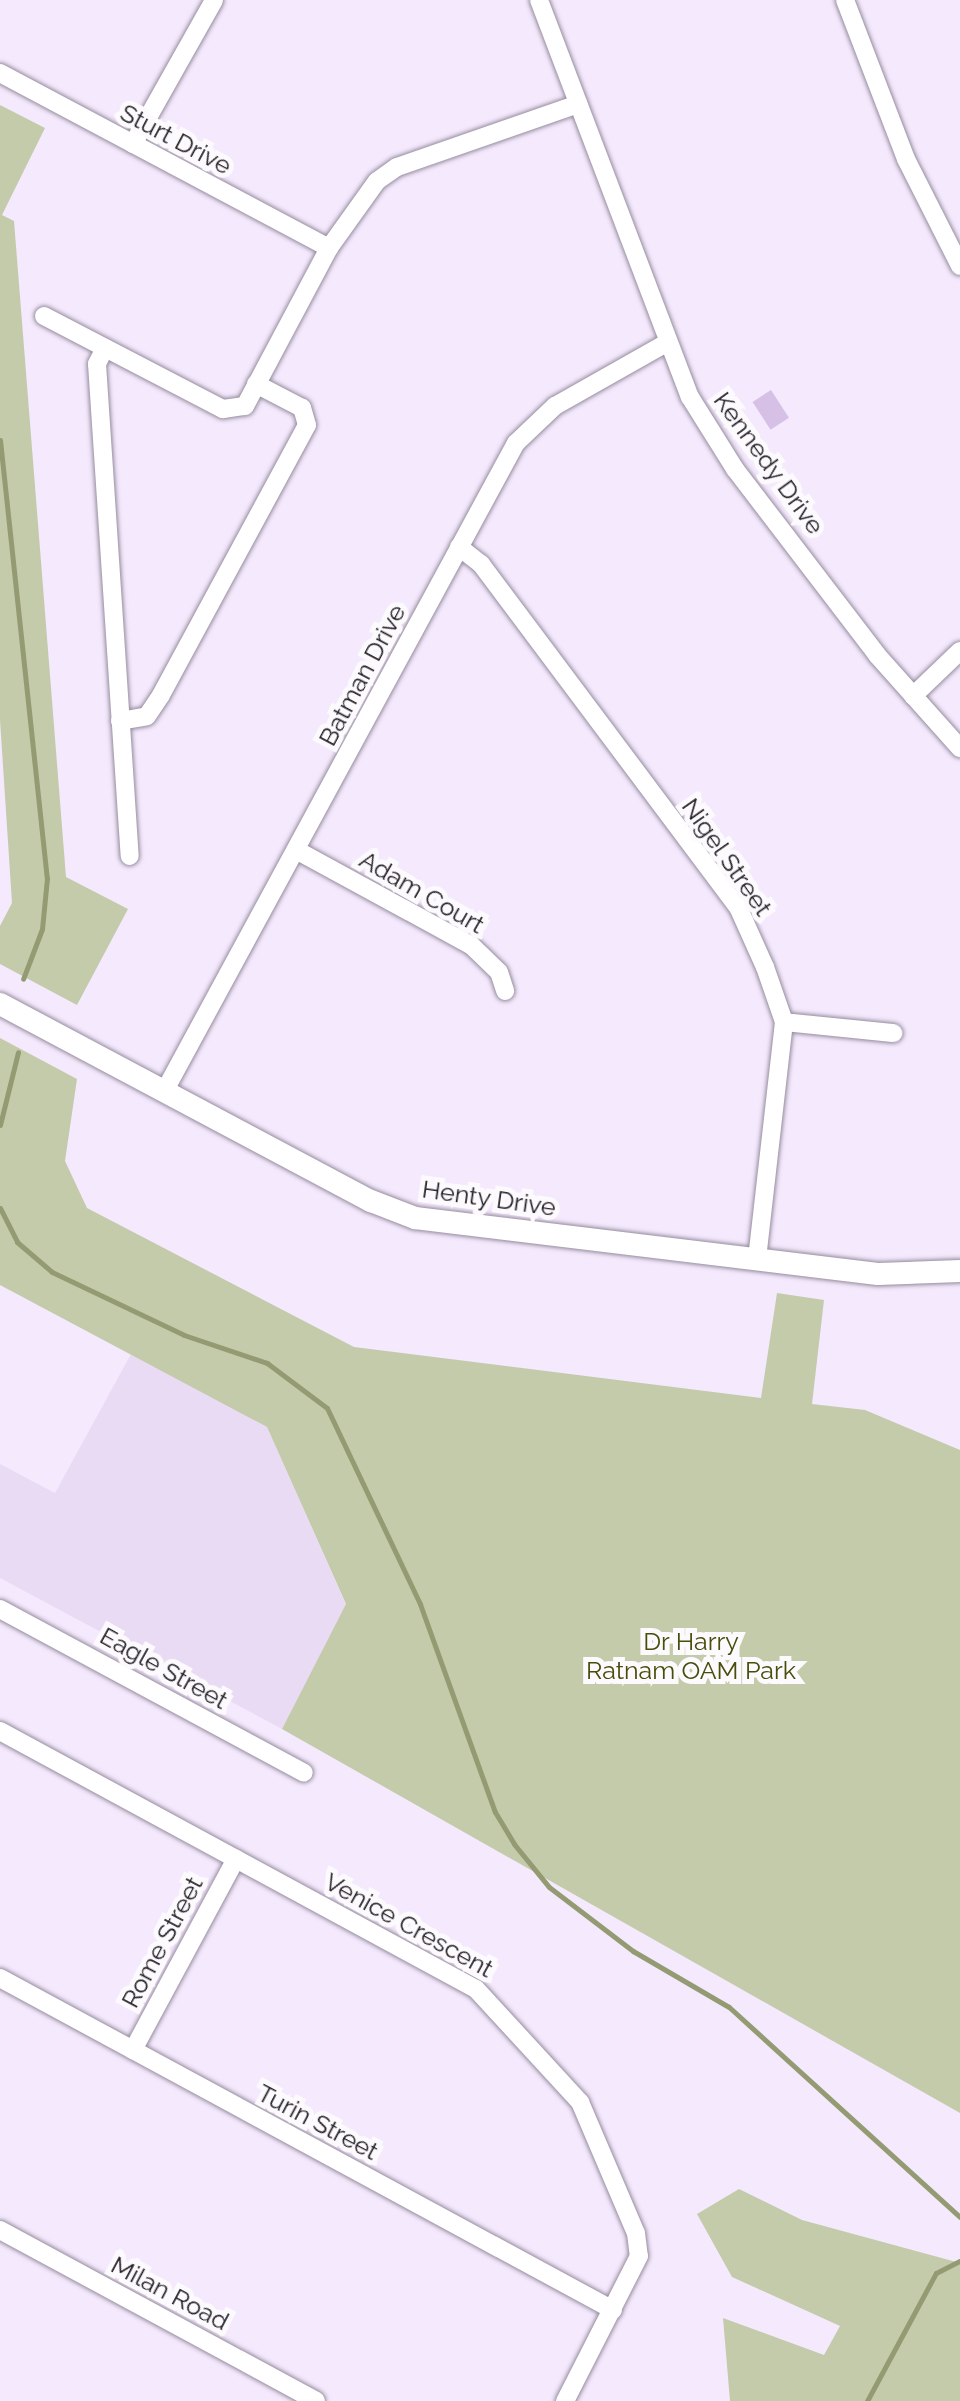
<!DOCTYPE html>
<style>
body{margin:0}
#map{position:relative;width:960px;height:2401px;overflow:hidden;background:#f4e9fd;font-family:Raleway,sans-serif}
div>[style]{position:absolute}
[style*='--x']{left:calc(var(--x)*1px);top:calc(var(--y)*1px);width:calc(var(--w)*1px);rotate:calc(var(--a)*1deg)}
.built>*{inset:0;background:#eadbf5}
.green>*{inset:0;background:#c4cbab}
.stream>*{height:5px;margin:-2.5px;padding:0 2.5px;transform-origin:2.5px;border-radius:2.5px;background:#949b73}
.building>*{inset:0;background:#d6c0e6;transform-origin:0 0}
.roads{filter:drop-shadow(0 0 2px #968c9e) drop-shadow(0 0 2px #968c9e)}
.minor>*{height:18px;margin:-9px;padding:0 9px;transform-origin:9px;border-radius:9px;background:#fff}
.tertiary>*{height:22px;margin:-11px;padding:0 11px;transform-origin:11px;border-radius:11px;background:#fff}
span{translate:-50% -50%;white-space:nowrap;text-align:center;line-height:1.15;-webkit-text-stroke:10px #fdfafe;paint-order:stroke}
.street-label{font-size:25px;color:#242027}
.park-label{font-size:25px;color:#474e0a}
</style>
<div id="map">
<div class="built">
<i style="clip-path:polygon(131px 1354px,267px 1427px,346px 1605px,282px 1729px,0 1578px,0 1464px,55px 1493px)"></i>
</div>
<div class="green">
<i style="clip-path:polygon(0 105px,45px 128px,2px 215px,14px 221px,66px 877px,128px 909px,77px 1005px,0 964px,0 926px,12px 903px,0 720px)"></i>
<i style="clip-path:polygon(0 1038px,77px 1079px,65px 1161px,87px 1208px,354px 1347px,761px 1398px,777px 1293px,824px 1300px,812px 1404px,865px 1410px,960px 1450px,960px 2113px,282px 1729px,346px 1604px,267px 1427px,0 1285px)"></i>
<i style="clip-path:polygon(739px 2189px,802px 2220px,960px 2263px,960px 2401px,730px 2401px,723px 2318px,824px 2355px,840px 2326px,732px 2277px,697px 2214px)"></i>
</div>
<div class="stream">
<i style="--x:0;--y:440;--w:441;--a:83.9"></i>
<i style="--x:47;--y:878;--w:51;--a:95.6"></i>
<i style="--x:42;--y:929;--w:53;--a:110.8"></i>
<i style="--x:0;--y:1125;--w:75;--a:-76.1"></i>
<i style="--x:0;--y:1208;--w:38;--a:63"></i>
<i style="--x:17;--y:1242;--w:46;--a:40.6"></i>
<i style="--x:52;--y:1272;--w:146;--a:25.5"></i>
<i style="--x:184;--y:1335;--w:88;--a:18.6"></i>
<i style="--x:267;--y:1363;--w:75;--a:36.9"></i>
<i style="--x:327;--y:1408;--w:217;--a:64.6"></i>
<i style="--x:420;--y:1604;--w:221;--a:70.2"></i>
<i style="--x:495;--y:1812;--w:37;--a:59"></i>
<i style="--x:514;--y:1844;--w:55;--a:50.9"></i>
<i style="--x:549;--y:1887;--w:106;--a:37.3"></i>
<i style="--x:633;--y:1951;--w:111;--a:30.3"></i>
<i style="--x:729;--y:2007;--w:312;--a:42.3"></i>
<i style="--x:867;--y:2401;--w:145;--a:-61.7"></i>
<i style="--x:936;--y:2273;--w:27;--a:-27"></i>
</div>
<div class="building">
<i style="left:771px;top:390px;width:33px;height:22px;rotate:57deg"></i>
</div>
<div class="roads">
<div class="minor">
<i style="--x:539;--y:0;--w:425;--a:69.2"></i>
<i style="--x:690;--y:397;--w:85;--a:58"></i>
<i style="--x:735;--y:469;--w:234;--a:52.6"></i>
<i style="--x:877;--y:655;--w:125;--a:48.3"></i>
<i style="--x:845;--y:0;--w:170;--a:69"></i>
<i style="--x:906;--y:159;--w:120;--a:63.2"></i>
<i style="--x:0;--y:73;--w:373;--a:28"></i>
<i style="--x:133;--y:144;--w:165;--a:-60.6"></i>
<i style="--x:44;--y:316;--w:202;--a:27.5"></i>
<i style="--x:223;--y:409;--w:22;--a:-8"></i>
<i style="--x:245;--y:406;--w:179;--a:-62"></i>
<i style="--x:329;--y:248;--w:82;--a:-54.4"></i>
<i style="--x:377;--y:181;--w:24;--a:-35"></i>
<i style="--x:397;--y:167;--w:192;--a:-19.2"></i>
<i style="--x:105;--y:348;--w:18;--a:117"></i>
<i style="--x:97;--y:364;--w:493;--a:86.2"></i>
<i style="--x:459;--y:547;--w:28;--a:38"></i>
<i style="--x:481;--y:564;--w:429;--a:53.2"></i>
<i style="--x:738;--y:907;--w:66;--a:65.8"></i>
<i style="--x:765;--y:967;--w:58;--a:70.9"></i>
<i style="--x:784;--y:1022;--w:239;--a:96.5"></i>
<i style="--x:913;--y:696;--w:65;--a:-43.8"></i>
<i style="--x:120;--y:721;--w:27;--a:-10"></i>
<i style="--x:147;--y:716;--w:25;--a:-56"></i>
<i style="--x:161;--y:695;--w:307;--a:-61.6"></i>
<i style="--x:307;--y:425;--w:18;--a:-106"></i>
<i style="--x:302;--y:408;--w:52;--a:-152.4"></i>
<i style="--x:298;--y:851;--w:198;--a:28.6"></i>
<i style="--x:472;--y:946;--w:37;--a:44"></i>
<i style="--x:499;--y:972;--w:20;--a:72"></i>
<i style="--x:784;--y:1022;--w:110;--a:5.8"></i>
<i style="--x:164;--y:1092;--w:738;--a:-61.53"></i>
<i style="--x:516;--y:443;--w:54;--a:-43.5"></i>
<i style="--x:555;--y:406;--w:130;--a:-29.5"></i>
<i style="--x:0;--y:1609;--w:345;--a:28.3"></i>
<i style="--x:0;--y:1731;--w:541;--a:28.46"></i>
<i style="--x:476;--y:1989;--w:154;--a:47.4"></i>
<i style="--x:580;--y:2102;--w:142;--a:66.9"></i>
<i style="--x:636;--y:2233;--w:23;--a:83"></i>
<i style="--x:639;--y:2256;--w:163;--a:117"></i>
<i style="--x:0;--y:1978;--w:697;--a:28.44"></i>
<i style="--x:133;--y:2050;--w:217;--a:-61.7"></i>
<i style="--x:0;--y:2230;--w:359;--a:28.4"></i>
</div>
<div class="tertiary">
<i style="--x:0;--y:1004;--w:420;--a:28"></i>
<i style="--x:371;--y:1201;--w:47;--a:21.1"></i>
<i style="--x:415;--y:1218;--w:466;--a:6.9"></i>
<i style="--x:878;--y:1274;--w:82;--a:-2.1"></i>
</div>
</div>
<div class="street-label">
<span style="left:176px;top:139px;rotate:28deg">Sturt Drive</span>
<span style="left:769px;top:463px;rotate:54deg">Kennedy Drive</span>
<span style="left:362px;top:675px;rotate:-62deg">Batman Drive</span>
<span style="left:727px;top:857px;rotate:55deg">Nigel Street</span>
<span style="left:422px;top:892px;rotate:30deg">Adam Court</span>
<span style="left:489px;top:1198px;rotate:8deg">Henty Drive</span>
<span style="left:164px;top:1668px;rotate:29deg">Eagle Street</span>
<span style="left:409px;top:1925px;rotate:29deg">Venice Crescent</span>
<span style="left:162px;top:1942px;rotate:-62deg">Rome Street</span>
<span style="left:318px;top:2122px;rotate:28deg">Turin Street</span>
<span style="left:170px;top:2293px;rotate:28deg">Milan Road</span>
</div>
<div class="park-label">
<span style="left:691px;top:1656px">Dr Harry<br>Ratnam OAM Park</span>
</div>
</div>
